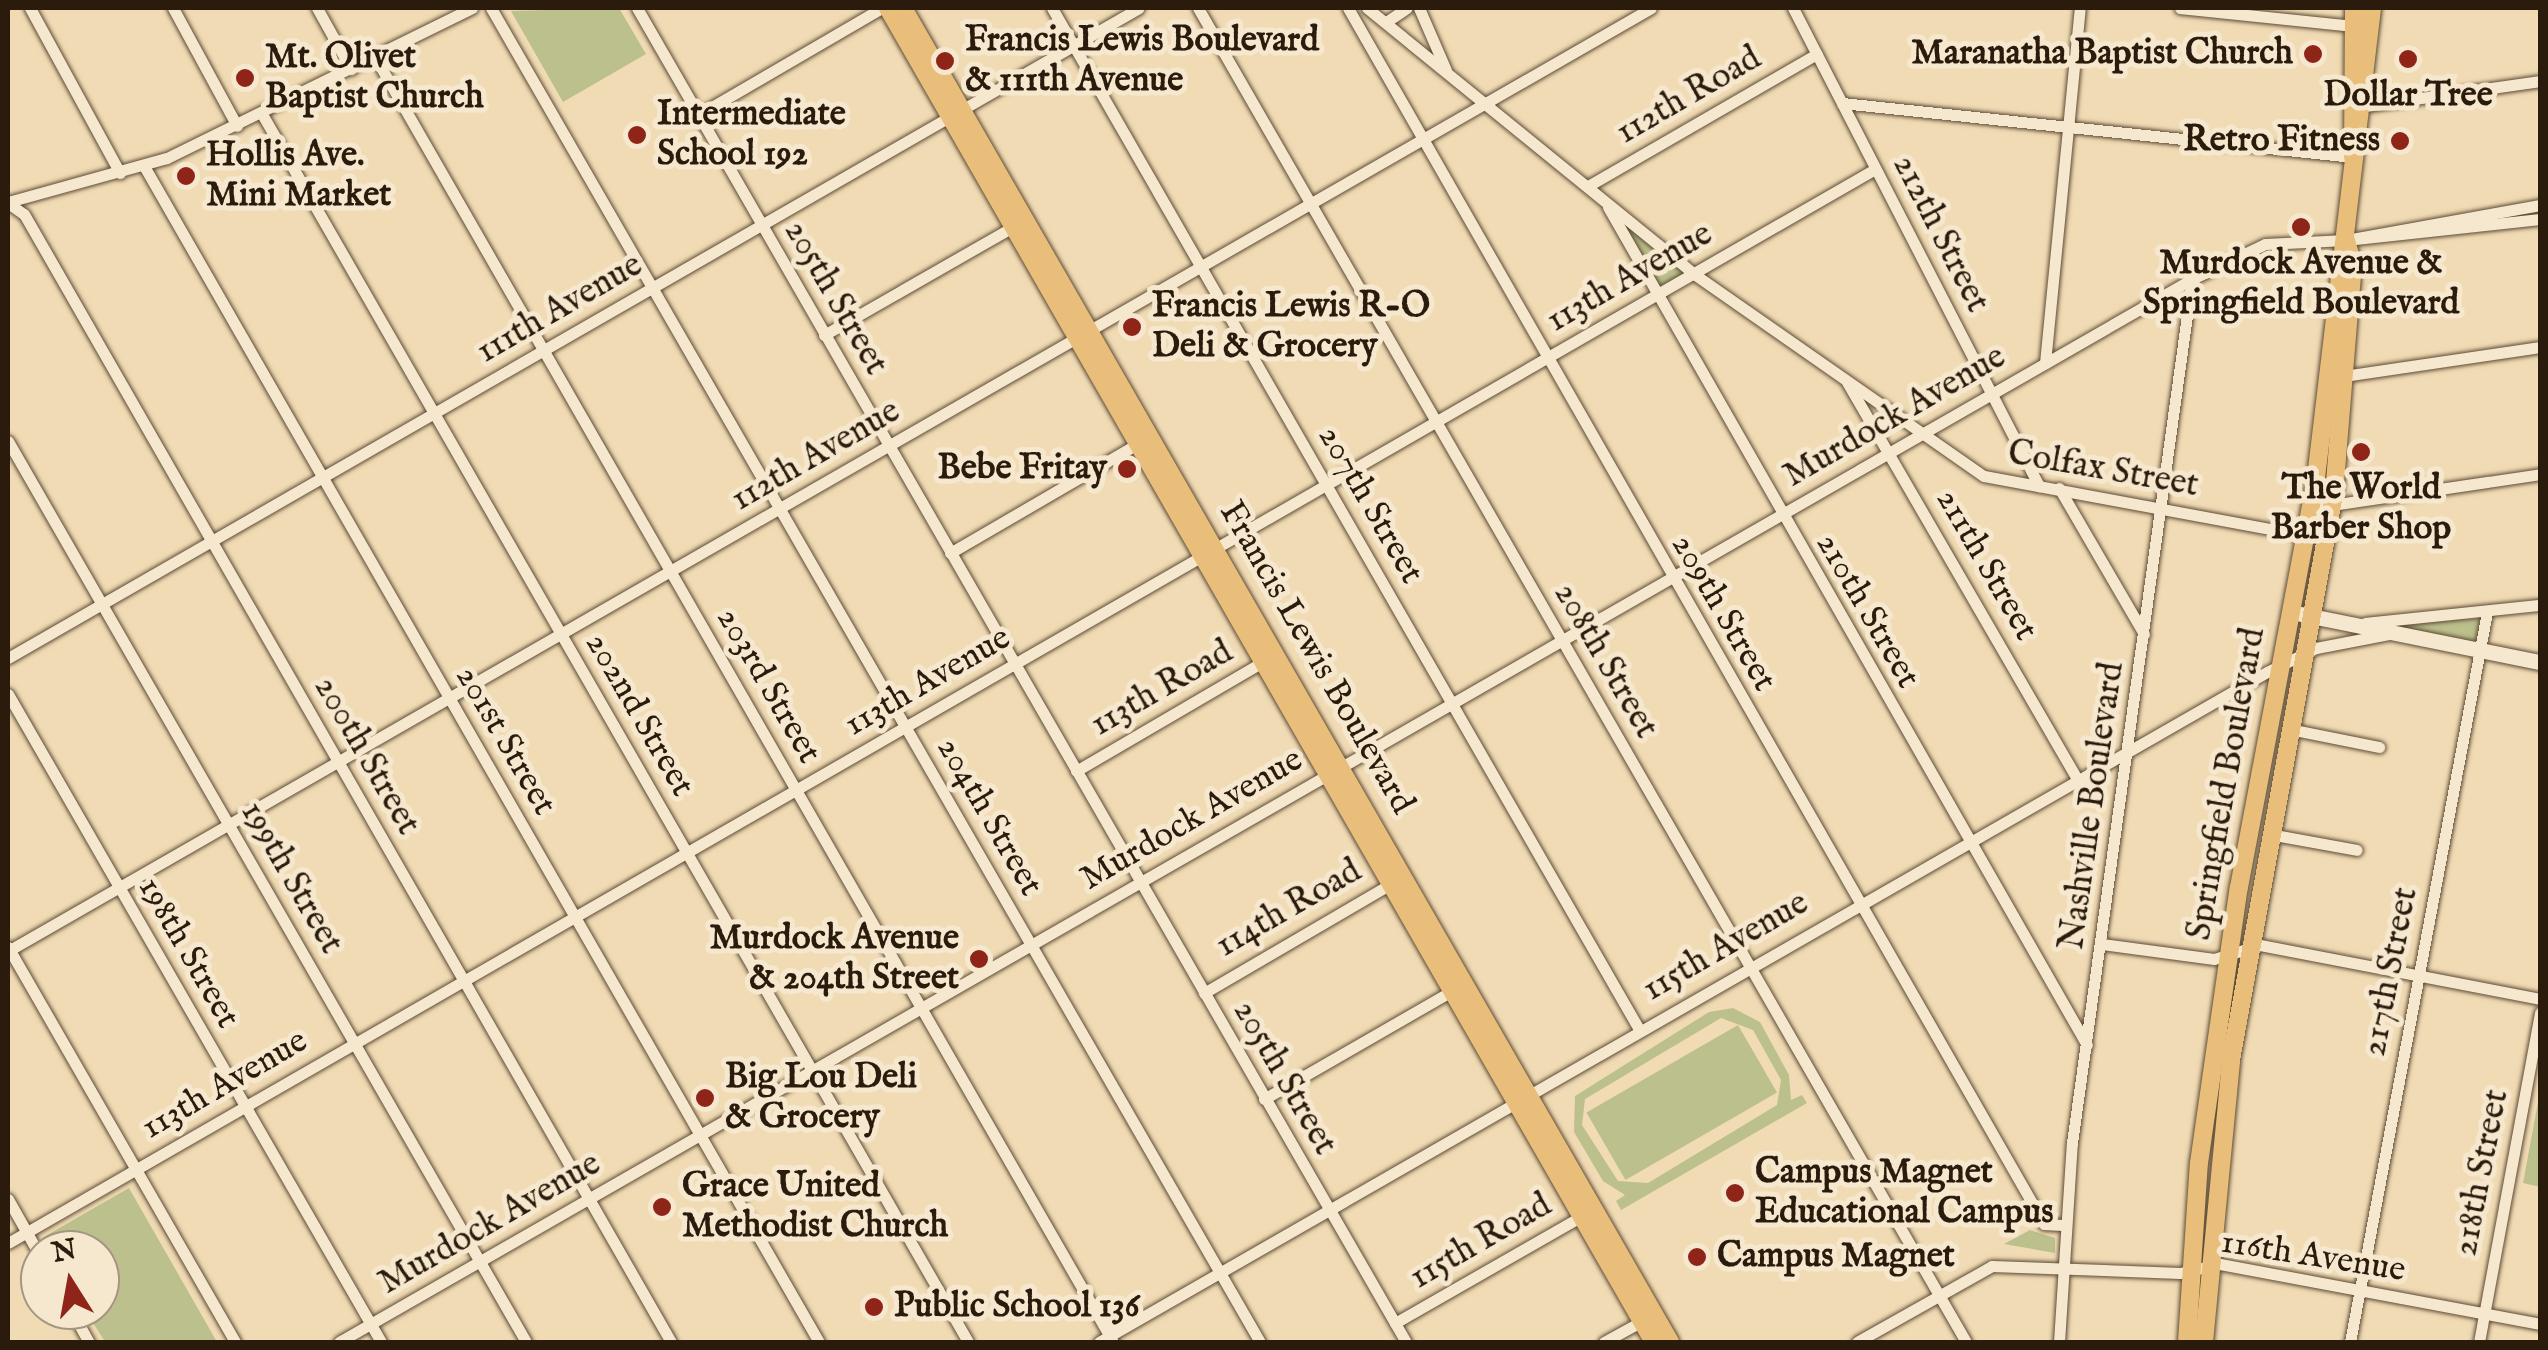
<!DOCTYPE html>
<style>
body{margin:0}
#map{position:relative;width:2548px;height:1350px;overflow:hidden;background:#f1dbb4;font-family:"IM FELL English",serif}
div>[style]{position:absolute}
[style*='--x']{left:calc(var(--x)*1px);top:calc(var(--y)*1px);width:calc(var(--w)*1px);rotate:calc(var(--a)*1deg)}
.green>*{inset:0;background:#bcc08c;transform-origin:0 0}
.roads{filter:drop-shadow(0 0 2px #5c4b36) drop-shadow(0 0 2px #5c4b36)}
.street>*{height:11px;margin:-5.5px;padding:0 5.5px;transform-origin:5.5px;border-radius:5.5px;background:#f6e8ce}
.secondary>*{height:15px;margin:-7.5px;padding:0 7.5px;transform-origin:7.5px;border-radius:7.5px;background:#f6e8ce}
.primary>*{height:18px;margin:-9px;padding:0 9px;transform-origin:9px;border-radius:9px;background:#e8be7a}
.dots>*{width:28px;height:28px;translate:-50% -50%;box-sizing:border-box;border:5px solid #f6e8ce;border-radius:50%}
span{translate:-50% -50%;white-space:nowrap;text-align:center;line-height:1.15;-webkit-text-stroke:10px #f6e8ce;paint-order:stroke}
.poi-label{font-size:35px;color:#2a1b0c;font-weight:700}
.left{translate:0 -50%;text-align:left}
.right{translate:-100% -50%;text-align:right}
.street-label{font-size:35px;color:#2a1b0c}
.frame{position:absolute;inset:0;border:10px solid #2a1b0c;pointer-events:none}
.north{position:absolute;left:20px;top:1230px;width:100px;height:100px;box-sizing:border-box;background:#f6e8ce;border:2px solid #a49680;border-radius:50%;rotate:349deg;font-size:28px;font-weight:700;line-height:40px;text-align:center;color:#2a1b0c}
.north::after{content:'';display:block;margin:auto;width:35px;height:45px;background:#8f2418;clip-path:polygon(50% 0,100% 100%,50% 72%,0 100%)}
</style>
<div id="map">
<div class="green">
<i style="clip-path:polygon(619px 8px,646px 54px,563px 102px,511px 11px)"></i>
<i style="clip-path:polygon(1619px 219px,1690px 274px,1656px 293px)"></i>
<i style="clip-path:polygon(2483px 618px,2478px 645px,2383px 626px)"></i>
<i style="clip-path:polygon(evenodd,1733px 1008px,1760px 1022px,1789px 1075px,1791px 1100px,1802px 1095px,1807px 1103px,1621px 1210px,1616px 1201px,1625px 1195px,1603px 1181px,1574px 1132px,1575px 1096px,1709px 1012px,1733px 1008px,1721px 1018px,1753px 1030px,1781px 1080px,1777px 1105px,1648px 1183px,1618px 1181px,1582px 1125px,1585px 1099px,1721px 1018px)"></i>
<i style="left:1738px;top:1025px;width:78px;height:175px;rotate:60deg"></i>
<i style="clip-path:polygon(2540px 1091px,2540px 1187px,2523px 1183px)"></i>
<i style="clip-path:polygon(129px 1188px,217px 1342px,105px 1342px,85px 1310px,100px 1310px,100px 1250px,49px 1250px,42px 1238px)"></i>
<i style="clip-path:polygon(2030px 1230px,2055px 1238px,2055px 1253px,2004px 1244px)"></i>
</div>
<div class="roads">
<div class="street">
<i style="--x:30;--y:8;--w:188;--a:61.4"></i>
<i style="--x:173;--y:8;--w:134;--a:61.5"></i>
<i style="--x:317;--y:8;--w:70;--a:60.9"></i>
<i style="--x:491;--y:8;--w:1540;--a:60.04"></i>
<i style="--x:637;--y:8;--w:1540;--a:60.04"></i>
<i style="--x:1052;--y:8;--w:1180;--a:60.11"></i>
<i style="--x:1198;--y:8;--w:1539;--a:60.07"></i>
<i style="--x:1348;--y:8;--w:1401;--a:60.21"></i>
<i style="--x:2044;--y:1224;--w:22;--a:3"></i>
<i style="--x:1367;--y:8;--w:422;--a:39.1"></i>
<i style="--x:1694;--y:274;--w:353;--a:34.9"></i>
<i style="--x:1984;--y:476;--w:330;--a:10.5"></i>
<i style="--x:1419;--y:8;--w:68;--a:66.5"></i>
<i style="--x:1793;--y:8;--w:538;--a:62.77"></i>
<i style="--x:2180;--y:8;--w:174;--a:5.9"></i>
<i style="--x:1386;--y:22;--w:25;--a:-34"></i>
<i style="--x:375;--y:57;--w:1482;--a:60.13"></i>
<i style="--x:1842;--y:103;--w:514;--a:6.03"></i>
<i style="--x:2365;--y:106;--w:177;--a:-8.1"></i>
<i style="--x:262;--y:114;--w:1416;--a:60.1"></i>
<i style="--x:698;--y:115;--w:213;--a:-30.2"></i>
<i style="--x:144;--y:166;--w:1356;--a:60.15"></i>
<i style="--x:1588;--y:186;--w:264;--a:-30"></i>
<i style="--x:8;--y:202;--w:165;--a:-15.5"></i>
<i style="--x:167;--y:158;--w:340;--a:-26.2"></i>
<i style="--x:8;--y:203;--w:19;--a:35"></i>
<i style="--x:24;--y:214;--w:1300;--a:60.16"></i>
<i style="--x:2540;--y:205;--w:197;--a:169.8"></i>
<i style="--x:2346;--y:240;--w:195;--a:-6.2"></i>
<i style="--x:1608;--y:207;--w:965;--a:60.25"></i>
<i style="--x:824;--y:335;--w:221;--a:-29.8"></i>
<i style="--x:2045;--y:363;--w:357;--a:-84.4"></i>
<i style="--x:2344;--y:376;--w:198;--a:-8.4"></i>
<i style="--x:1847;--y:382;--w:460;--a:59.9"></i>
<i style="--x:8;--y:441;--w:1039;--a:60.1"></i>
<i style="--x:2059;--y:488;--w:169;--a:59.8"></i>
<i style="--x:2311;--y:508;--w:232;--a:-8.4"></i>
<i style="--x:950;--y:553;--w:221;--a:-30.2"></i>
<i style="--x:2365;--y:623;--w:176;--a:-5.9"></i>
<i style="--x:8;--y:658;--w:1304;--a:-29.89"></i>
<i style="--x:8;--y:694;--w:748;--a:60.07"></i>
<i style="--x:2289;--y:729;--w:92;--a:11.3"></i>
<i style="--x:1076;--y:771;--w:220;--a:-30.3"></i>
<i style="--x:2269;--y:834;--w:89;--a:10.3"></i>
<i style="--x:2102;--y:944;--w:113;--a:7.6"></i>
<i style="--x:2214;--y:959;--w:48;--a:-16.9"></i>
<i style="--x:2260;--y:945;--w:285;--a:10.9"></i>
<i style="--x:8;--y:947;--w:456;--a:60.1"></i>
<i style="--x:8;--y:951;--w:1894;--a:-29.85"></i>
<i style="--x:1204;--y:993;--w:220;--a:-30.3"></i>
<i style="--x:1264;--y:1099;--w:220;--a:-29.9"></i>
<i style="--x:8;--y:1199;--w:65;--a:60.7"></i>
<i style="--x:8;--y:1243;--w:2154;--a:-29.91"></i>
<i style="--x:71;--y:1310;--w:37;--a:61"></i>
<i style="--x:1395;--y:1323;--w:221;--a:-29.8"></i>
<i style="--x:339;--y:1342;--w:2136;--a:-29.84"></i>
<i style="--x:2192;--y:279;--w:81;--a:-25.6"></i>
<i style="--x:2265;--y:244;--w:81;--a:-2.8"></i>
<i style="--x:1099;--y:1342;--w:1347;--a:-29.84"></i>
<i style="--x:2267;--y:672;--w:55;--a:-26.1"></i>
<i style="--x:2316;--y:648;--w:74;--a:-10.9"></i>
<i style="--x:1604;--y:1342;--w:46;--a:-28.8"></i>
<i style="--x:1857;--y:1342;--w:155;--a:-29.4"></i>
<i style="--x:1992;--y:1266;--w:188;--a:2.1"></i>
<i style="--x:2180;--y:1273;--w:41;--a:-12.7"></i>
<i style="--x:2220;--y:1264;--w:326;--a:10.6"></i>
<i style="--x:2059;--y:1342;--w:199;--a:-86.3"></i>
<i style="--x:2072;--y:1143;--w:872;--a:-82.09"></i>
<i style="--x:2350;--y:1342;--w:743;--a:-79.37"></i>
<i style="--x:2479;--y:1342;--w:335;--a:-79.5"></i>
</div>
<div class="secondary">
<i style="--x:2291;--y:612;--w:254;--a:11.4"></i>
</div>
<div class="primary">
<i style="--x:888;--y:8;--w:1538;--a:60.14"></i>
<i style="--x:903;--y:8;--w:1539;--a:60.1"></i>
<i style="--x:2353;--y:157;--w:149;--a:-89.6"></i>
<i style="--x:2187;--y:1342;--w:179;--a:-86.2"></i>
<i style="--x:2199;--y:1163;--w:279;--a:-81.8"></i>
<i style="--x:2239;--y:887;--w:416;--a:-79.3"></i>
<i style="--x:2316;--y:478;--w:473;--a:-83.2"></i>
<i style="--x:2204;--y:1342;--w:283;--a:-84.5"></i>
<i style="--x:2231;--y:1060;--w:575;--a:-79.69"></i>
<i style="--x:2334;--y:494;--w:230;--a:-85.3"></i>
<i style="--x:2353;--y:265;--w:26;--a:-106"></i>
</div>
</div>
<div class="dots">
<i style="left:2313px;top:54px;background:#8f2418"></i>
<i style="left:2408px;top:59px;background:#8f2418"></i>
<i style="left:945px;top:61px;background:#8f2418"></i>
<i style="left:245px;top:78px;background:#8f2418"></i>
<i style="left:637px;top:135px;background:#8f2418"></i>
<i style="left:2400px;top:141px;background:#8f2418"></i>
<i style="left:186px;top:176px;background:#8f2418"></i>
<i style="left:2301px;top:227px;background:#8f2418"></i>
<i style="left:1132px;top:327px;background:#8f2418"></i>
<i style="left:2361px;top:452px;background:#8f2418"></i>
<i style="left:1127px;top:469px;background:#8f2418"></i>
<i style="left:979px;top:959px;background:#8f2418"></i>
<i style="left:705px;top:1098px;background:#8f2418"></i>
<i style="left:1735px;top:1193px;background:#8f2418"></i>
<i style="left:662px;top:1207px;background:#8f2418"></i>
<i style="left:1697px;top:1257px;background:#8f2418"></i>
<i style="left:874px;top:1307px;background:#8f2418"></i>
</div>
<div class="poi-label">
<span class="left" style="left:965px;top:61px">Francis Lewis Boulevard<br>&amp; 111th Avenue</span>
<span class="right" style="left:2293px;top:54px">Maranatha Baptist Church</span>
<span class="left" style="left:265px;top:78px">Mt. Olivet<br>Baptist Church</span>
<span style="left:2408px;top:96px">Dollar Tree</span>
<span class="left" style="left:657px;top:135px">Intermediate<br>School 192</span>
<span class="right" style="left:2380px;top:141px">Retro Fitness</span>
<span class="left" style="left:206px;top:176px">Hollis Ave.<br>Mini Market</span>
<span style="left:2301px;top:284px">Murdock Avenue &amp;<br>Springfield Boulevard</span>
<span class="left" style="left:1152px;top:327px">Francis Lewis R-O<br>Deli &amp; Grocery</span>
<span class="right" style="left:1107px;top:469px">Bebe Fritay</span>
<span style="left:2361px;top:509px">The World<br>Barber Shop</span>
<span class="right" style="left:959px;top:959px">Murdock Avenue<br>&amp; 204th Street</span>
<span class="left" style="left:725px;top:1098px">Big Lou Deli<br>&amp; Grocery</span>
<span class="left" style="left:1755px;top:1193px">Campus Magnet<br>Educational Campus</span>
<span class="left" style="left:682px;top:1207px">Grace United<br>Methodist Church</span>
<span class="left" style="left:1717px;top:1257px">Campus Magnet</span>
<span class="left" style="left:894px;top:1307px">Public School 136</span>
</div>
<div class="street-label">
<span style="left:1689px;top:96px;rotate:-30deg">112th Road</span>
<span style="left:1940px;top:234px;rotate:63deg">212th Street</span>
<span style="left:1630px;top:278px;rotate:-30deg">113th Avenue</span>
<span style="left:835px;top:298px;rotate:60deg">205th Street</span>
<span style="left:560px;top:309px;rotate:-30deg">111th Avenue</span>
<span style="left:1895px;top:417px;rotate:-30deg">Murdock Avenue</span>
<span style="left:816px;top:456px;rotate:-30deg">112th Avenue</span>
<span style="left:2103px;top:470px;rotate:10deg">Colfax Street</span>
<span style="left:1370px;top:505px;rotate:60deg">207th Street</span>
<span style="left:1986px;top:565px;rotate:60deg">211th Street</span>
<span style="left:1867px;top:611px;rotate:60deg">210th Street</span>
<span style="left:1723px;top:613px;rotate:60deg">209th Street</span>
<span style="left:1316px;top:658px;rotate:60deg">Francis Lewis Boulevard</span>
<span style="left:1605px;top:661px;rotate:60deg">208th Street</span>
<span style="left:928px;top:682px;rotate:-30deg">113th Avenue</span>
<span style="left:768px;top:686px;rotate:60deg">203rd Street</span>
<span style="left:1162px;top:689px;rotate:-30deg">113th Road</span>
<span style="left:639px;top:715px;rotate:60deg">202nd Street</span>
<span style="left:505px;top:741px;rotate:60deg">201st Street</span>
<span style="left:366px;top:756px;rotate:60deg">200th Street</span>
<span style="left:2227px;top:784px;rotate:-80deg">Springfield Boulevard</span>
<span style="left:2093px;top:806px;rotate:-82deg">Nashville Boulevard</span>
<span style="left:989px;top:817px;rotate:60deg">204th Street</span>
<span style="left:1192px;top:820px;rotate:-30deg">Murdock Avenue</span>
<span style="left:291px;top:878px;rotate:60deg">199th Street</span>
<span style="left:1289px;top:909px;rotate:-30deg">114th Road</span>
<span style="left:1726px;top:947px;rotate:-30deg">115th Avenue</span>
<span style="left:188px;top:953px;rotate:60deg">198th Street</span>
<span style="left:2391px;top:972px;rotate:-79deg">217th Street</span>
<span style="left:1284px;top:1078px;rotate:60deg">205th Street</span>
<span style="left:225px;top:1085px;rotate:-30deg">113th Avenue</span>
<span style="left:2482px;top:1173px;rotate:-79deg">218th Street</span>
<span style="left:490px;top:1224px;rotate:-30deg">Murdock Avenue</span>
<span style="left:1481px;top:1242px;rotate:-30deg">115th Road</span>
<span style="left:2313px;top:1257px;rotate:9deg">116th Avenue</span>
</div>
<div class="frame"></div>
<div class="north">N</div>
</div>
